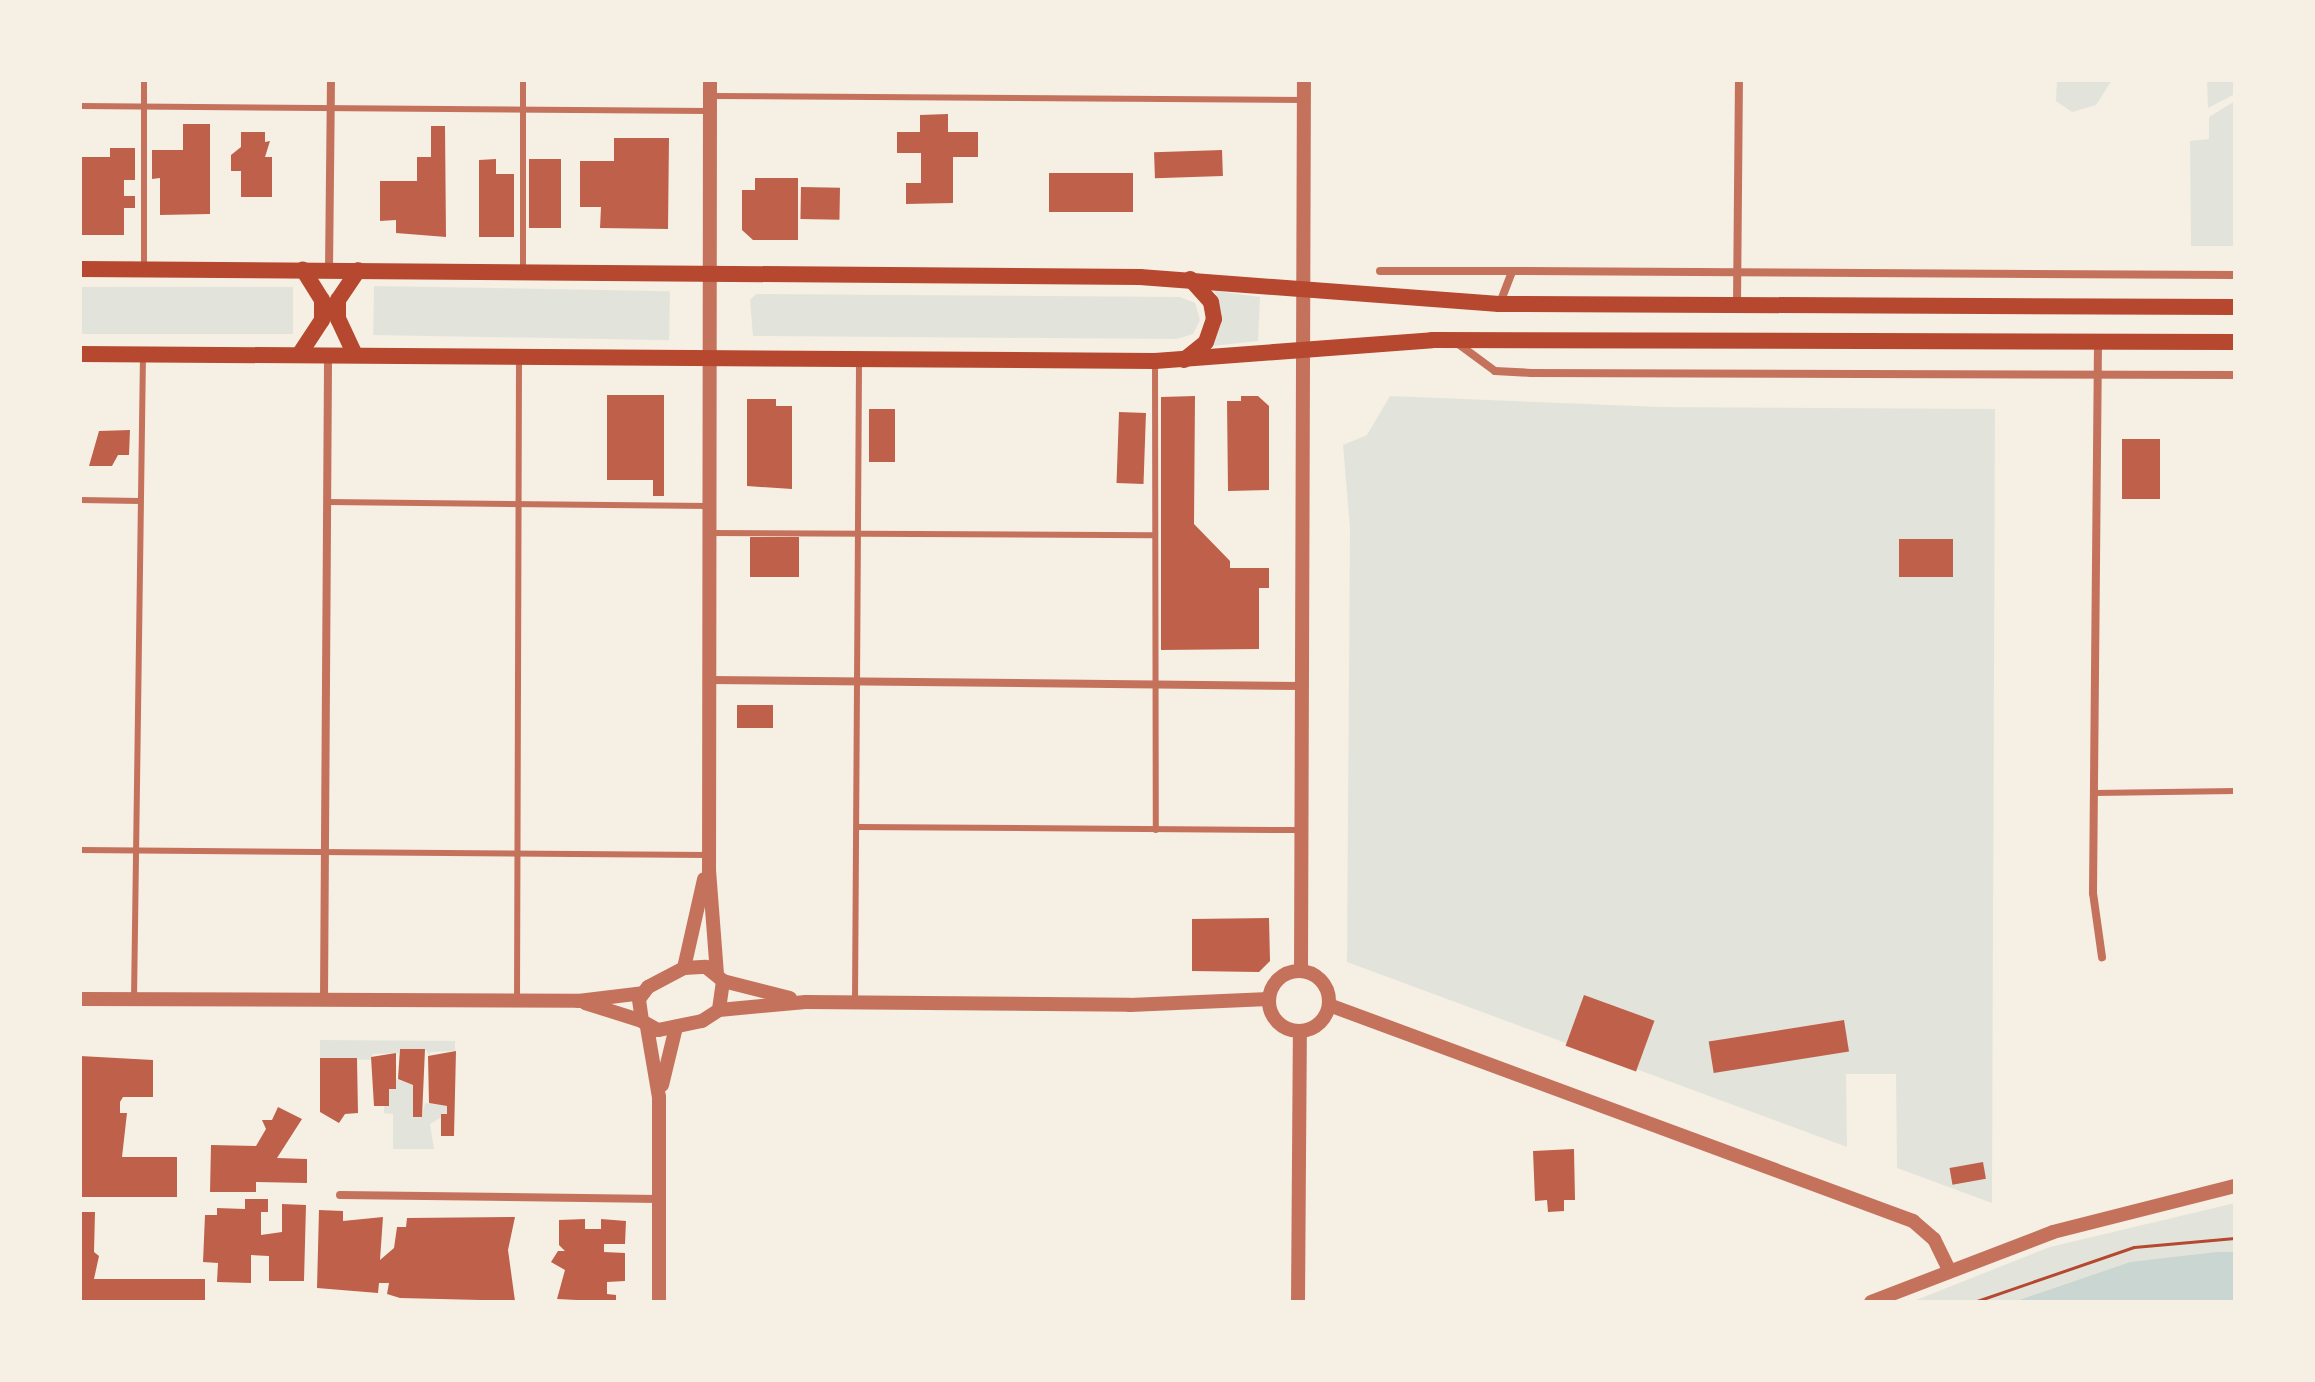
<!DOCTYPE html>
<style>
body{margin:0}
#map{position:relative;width:2315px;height:1382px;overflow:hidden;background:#f6efe4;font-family:Signika,sans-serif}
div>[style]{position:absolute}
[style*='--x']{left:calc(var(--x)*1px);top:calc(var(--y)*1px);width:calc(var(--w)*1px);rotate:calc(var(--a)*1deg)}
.green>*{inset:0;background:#e2e4dc;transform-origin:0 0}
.water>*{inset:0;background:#c9d6d2}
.building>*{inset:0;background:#bf614a;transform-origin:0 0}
.path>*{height:3px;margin:-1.5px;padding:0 1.5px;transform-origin:1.5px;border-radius:1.5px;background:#b5482f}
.service>*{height:6px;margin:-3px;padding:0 3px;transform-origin:3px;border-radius:3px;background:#c5725c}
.minor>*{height:8px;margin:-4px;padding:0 4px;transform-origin:4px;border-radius:4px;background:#c5725c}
.tertiary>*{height:14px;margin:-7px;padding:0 7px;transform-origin:7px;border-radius:7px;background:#c5725c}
.tertiary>.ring{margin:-7px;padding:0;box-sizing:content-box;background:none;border:14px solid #c5725c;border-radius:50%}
.secondary>*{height:16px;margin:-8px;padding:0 8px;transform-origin:8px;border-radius:8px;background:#b5482f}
span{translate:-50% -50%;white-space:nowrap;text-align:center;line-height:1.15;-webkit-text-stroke:6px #f6efe4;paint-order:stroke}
.frame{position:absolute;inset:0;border:82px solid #f6efe4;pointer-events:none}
</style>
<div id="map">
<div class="green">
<i style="clip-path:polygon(2057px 80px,2112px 80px,2096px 105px,2072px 112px,2056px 101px)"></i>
<i style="clip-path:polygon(2207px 80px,2235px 80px,2235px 94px,2208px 108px)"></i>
<i style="clip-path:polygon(2235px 101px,2235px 246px,2191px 246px,2190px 141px,2209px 139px,2209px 117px)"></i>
<i style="left:374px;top:286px;width:296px;height:49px;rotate:1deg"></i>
<i style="left:80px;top:287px;width:213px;height:47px"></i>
<i style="clip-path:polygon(1215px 291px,1260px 297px,1258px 341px,1212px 346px,1222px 321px)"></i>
<i style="clip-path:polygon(756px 294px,1180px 297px,1195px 303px,1200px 320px,1193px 334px,1177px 339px,753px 336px,750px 300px)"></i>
<i style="clip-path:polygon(1390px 396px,1661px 407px,1995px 409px,1992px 1203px,1897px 1168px,1896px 1074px,1846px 1074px,1847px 1147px,1347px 962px,1350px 528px,1343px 445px,1367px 435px)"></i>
<i style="clip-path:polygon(320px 1040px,455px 1041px,455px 1051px,430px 1052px,430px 1056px,425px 1049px,400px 1049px,399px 1053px,373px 1054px,371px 1060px,320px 1058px)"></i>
<i style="clip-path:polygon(396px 1079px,413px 1085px,413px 1117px,422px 1116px,425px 1103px,447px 1106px,447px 1114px,430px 1124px,434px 1149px,393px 1149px,393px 1114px,384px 1113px,384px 1106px,389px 1106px,389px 1089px,396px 1089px)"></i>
<i style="clip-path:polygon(2235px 1203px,2235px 1252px,2130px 1262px,2013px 1302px,1911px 1302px,2050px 1247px)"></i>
</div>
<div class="water">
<i style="clip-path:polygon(2217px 1252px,2235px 1252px,2235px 1302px,2013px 1302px,2130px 1262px)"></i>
</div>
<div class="building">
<i style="clip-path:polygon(948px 114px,948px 132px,978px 132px,978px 157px,953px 157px,953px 203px,906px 204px,906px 183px,921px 183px,921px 153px,897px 153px,897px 132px,920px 132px,920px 115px)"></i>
<i style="clip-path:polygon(183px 124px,210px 124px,210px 214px,160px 215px,160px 178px,152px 179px,152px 150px,183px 150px)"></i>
<i style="clip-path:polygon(431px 126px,445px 126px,446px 237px,396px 233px,396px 220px,380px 221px,380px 181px,417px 181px,417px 157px,431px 157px)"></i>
<i style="clip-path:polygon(241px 132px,265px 132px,265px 142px,270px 141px,265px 157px,272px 157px,272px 197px,241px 197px,241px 171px,231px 171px,231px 155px,241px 147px)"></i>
<i style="clip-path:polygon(614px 138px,669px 138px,668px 229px,600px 228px,601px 207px,580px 207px,580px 161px,614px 161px)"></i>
<i style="clip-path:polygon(110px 148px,135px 148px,135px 180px,124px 180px,124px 196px,135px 196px,135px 208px,124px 208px,124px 235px,80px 235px,80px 157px,110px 157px)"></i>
<i style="left:1222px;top:150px;width:26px;height:68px;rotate:88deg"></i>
<i style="clip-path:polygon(496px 159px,496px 174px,514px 174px,514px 237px,479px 237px,479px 160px)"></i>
<i style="left:529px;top:159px;width:32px;height:69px"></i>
<i style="left:1049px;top:173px;width:84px;height:39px"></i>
<i style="clip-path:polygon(755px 178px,798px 178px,798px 240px,753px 240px,742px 230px,742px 190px,755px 190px)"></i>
<i style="left:801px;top:187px;width:39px;height:32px;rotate:1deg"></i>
<i style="clip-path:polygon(607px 395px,664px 395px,664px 496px,653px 496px,653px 480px,607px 480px)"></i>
<i style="clip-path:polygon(1195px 396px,1194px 524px,1230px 561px,1230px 568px,1269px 568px,1269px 588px,1259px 588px,1259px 649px,1161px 650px,1161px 397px)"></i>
<i style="clip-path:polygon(1241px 396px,1258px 396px,1269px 406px,1269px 490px,1228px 491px,1227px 401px,1241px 401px)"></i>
<i style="clip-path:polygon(747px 399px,776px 399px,776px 406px,792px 406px,792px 489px,747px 486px)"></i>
<i style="left:869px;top:409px;width:26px;height:53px"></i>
<i style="left:1119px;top:412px;width:27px;height:71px;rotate:2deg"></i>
<i style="clip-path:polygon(130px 430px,129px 455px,118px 455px,112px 466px,89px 466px,99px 431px)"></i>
<i style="left:2122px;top:439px;width:38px;height:60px"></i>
<i style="left:799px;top:537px;width:40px;height:49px;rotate:90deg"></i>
<i style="left:1899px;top:539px;width:54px;height:38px"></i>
<i style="left:737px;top:705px;width:36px;height:23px"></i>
<i style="clip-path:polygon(1269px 918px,1270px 961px,1259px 972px,1192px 971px,1192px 919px)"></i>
<i style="left:1584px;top:995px;width:75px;height:54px;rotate:20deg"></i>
<i style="left:1844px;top:1020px;width:32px;height:137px;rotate:81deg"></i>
<i style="clip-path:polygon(400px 1049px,425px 1049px,422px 1117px,413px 1117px,413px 1085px,398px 1079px)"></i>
<i style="clip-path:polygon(456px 1051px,454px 1136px,441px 1136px,441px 1114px,447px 1114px,447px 1106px,429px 1103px,428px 1056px)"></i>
<i style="clip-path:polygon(396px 1053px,396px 1089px,389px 1089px,389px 1106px,374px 1106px,371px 1057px)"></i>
<i style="clip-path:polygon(80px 1056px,153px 1060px,153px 1097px,123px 1097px,120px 1102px,120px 1113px,127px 1113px,122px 1157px,177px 1157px,177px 1197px,80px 1197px)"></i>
<i style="clip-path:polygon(320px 1058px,357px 1058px,358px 1113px,345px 1114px,339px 1123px,320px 1112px)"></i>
<i style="clip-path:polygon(278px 1107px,302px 1119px,277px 1158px,307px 1159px,307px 1183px,256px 1182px,256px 1192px,210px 1192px,211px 1145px,256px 1146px,266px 1129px,262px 1120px,272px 1120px)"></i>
<i style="clip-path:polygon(1574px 1149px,1575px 1200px,1564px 1200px,1564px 1211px,1548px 1212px,1547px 1200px,1535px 1201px,1533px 1151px)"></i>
<i style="left:1983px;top:1162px;width:17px;height:34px;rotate:80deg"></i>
<i style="clip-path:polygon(245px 1199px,268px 1199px,268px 1212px,261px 1212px,261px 1235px,282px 1232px,282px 1204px,306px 1205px,304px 1281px,269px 1281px,269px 1256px,251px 1255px,251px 1283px,217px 1282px,218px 1263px,203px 1262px,205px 1215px,217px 1215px,217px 1208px,245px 1209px)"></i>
<i style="clip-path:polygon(319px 1210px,343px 1211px,343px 1221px,383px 1217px,380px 1260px,394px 1248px,397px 1227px,406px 1227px,407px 1218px,515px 1217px,508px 1250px,515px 1301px,400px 1298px,387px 1294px,389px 1283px,379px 1283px,378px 1293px,317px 1288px)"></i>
<i style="clip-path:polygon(80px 1212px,95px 1212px,94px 1252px,99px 1256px,94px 1279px,205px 1279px,205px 1302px,80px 1302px)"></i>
<i style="clip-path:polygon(585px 1219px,585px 1229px,601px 1229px,601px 1219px,626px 1221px,625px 1244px,604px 1244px,604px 1252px,625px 1253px,625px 1281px,607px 1282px,607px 1294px,616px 1295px,616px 1302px,557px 1299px,565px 1270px,551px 1262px,558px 1251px,565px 1251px,559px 1245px,559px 1220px)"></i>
</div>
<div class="path">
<i style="--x:1974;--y:1302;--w:169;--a:-19"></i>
<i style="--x:2134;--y:1247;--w:101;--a:-5.1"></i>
</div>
<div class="service">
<i style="--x:712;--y:96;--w:592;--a:0.39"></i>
<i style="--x:80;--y:106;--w:629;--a:0.46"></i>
<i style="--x:144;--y:269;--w:189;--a:-90"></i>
<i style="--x:523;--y:272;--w:192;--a:-90"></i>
<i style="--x:1155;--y:365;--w:465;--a:89.9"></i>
<i style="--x:80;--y:500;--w:60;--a:1"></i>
<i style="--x:328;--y:502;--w:381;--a:0.6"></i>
<i style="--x:711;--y:533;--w:443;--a:0.3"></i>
<i style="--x:2095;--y:793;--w:140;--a:-0.8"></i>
<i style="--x:857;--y:827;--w:444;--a:0.4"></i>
<i style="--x:80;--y:850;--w:628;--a:0.46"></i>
<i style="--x:134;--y:999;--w:644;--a:-89.2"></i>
<i style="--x:517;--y:1001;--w:644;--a:-89.82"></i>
<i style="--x:855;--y:1002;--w:640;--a:-89.64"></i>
</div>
<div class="minor">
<i style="--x:329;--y:270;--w:190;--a:-89.4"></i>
<i style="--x:1380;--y:271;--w:132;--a:0"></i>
<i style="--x:1500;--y:303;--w:34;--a:-69"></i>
<i style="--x:1512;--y:271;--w:723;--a:0.32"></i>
<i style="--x:1737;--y:305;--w:225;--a:-89.5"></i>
<i style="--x:2098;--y:342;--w:551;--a:90.52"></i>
<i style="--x:2093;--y:893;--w:65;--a:82"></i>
<i style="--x:1457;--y:343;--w:47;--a:36.4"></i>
<i style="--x:1495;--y:371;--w:36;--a:3"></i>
<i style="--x:1531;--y:373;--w:704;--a:0.16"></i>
<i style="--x:711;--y:680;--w:591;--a:0.58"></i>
<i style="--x:324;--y:1000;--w:645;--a:-89.64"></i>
<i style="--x:340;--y:1195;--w:319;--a:0.7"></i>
</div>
<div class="tertiary">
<i style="--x:710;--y:80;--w:790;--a:90.07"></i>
<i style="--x:709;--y:870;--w:103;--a:85.6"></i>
<i style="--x:706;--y:967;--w:22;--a:39"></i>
<i style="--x:723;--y:981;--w:29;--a:98"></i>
<i style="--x:719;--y:1010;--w:20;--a:147"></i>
<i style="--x:702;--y:1021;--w:45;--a:168.4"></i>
<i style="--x:658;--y:1030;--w:18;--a:-151"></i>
<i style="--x:642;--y:1021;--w:22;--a:-98"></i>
<i style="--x:639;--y:999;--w:15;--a:-53"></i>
<i style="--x:648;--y:987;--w:41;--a:-27.8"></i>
<i style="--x:684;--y:968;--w:22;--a:-3"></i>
<i style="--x:684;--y:968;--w:91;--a:-77.3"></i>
<i style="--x:1301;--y:970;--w:890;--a:-89.81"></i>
<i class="ring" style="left:1269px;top:971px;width:46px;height:46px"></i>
<i style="--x:723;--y:981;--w:69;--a:14.2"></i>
<i style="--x:80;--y:999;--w:498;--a:0.2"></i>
<i style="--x:578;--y:1001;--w:65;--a:-7"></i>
<i style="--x:585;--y:1003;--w:60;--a:17.5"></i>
<i style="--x:1329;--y:1005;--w:623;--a:20.3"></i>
<i style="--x:1913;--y:1221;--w:28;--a:41"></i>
<i style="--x:1934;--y:1239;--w:34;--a:64"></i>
<i style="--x:719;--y:1010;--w:87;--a:-5.3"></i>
<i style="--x:806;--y:1002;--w:324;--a:0.5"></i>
<i style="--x:1130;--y:1005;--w:139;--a:-2.5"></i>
<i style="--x:647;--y:1027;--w:71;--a:80.3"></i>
<i style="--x:659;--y:1097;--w:205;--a:90"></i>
<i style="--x:662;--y:1085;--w:60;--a:-76.4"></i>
<i style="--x:1298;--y:1302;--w:271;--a:-89.6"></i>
<i style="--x:1871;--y:1302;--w:195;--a:-21"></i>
<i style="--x:2053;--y:1232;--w:188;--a:-14.2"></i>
</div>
<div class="secondary">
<i style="--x:80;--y:269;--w:1060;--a:0.43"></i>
<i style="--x:1140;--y:277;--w:360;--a:4.3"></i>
<i style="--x:1499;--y:304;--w:736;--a:0.23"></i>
<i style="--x:80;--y:354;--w:1075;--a:0.37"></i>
<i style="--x:1155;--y:361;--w:278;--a:-4.3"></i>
<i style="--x:1432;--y:340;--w:803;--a:0.14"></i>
<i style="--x:299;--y:355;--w:42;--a:-56.7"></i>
<i style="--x:322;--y:320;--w:20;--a:-90"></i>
<i style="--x:322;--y:300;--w:36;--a:-122"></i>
<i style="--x:355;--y:355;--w:40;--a:-115"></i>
<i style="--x:338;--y:319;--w:19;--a:-90"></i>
<i style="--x:338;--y:300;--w:36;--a:-56"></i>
<i style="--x:1184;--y:360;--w:28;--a:-39"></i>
<i style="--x:1206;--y:342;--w:24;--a:-71"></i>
<i style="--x:1214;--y:319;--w:17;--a:-100"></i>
<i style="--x:1211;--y:302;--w:31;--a:-132"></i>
</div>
<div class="frame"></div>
</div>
